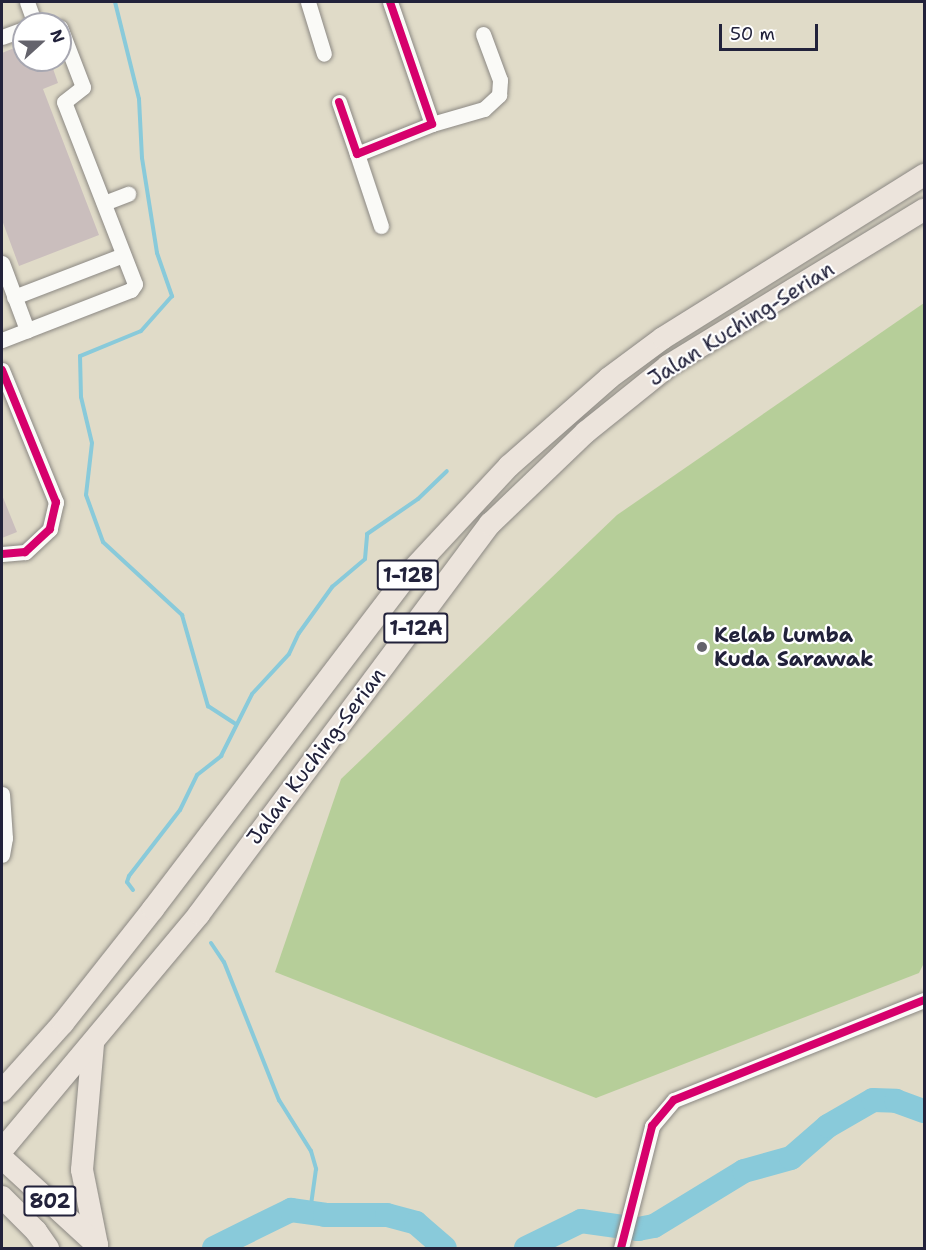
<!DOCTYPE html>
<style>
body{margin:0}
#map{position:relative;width:926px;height:1250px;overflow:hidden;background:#e0dbc8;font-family:"Shantell Sans",sans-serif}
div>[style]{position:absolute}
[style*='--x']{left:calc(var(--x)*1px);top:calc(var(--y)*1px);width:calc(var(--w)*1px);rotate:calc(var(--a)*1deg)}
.green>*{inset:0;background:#b6ce99}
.stream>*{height:4px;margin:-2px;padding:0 2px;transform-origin:2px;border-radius:2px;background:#89cada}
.river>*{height:24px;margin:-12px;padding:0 12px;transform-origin:12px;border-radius:12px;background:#89cada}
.building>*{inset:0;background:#cabebd}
.roads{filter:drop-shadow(0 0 2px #8b8883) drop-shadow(0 0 2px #8b8883)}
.minor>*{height:15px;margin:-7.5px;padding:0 7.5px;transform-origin:7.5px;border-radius:7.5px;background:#fafaf7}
.highway>*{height:22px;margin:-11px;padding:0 11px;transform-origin:11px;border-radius:11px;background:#ece4dc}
.cycleway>*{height:8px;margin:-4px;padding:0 4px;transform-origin:4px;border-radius:4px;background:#d6006c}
.dots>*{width:16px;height:16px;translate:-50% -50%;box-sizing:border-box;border:3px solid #fff;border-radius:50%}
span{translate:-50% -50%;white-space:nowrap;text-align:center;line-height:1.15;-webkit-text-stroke:4.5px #fff;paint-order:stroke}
.shield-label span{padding:2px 4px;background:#fff;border:2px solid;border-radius:4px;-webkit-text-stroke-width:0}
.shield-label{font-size:20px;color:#22223b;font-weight:700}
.street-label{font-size:21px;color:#22223b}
.poi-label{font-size:21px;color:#22223b;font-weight:700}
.left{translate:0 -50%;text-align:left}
.frame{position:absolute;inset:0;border:3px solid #22223b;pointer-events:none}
.north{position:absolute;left:12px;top:12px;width:60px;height:60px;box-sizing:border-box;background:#fff;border:2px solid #a7a7b1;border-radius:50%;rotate:69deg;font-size:16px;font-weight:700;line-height:24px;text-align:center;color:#22223b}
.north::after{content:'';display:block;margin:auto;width:21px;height:27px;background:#64636c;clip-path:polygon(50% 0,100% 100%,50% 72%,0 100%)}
.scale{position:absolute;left:719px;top:24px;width:99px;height:27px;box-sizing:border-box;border:3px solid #22223b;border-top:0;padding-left:8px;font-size:18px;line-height:21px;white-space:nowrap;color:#22223b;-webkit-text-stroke:4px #fff;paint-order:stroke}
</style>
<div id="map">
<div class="green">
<i style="clip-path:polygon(924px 303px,924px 963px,919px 973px,596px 1098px,275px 972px,341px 779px,617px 515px)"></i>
</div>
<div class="stream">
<i style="--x:115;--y:2;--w:100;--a:76.1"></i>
<i style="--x:139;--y:99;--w:59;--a:87.1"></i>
<i style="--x:142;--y:158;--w:96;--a:81"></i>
<i style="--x:157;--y:253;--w:46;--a:70.8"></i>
<i style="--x:172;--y:296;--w:47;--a:131.5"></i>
<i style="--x:141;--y:331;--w:66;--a:157.7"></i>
<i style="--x:80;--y:356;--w:41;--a:88.6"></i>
<i style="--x:81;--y:397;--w:47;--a:76.6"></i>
<i style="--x:92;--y:443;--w:52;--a:96.6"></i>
<i style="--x:86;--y:495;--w:50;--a:70.1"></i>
<i style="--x:103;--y:542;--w:108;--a:42.7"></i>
<i style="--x:182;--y:615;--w:95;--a:74.1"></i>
<i style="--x:208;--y:706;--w:33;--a:33"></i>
<i style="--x:133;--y:890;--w:10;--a:-127"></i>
<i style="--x:127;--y:882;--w:6;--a:-72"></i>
<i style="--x:129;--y:876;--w:83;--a:-52.3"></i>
<i style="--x:180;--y:810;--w:39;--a:-64"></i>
<i style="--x:197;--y:775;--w:31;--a:-38"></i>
<i style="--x:221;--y:756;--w:69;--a:-63.4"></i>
<i style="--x:252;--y:694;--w:54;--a:-47.2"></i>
<i style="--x:289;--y:654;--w:23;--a:-65"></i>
<i style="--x:299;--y:633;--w:57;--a:-54.3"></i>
<i style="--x:332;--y:587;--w:43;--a:-40.3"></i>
<i style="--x:365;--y:559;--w:25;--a:-85"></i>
<i style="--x:367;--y:534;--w:62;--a:-34.5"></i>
<i style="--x:418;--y:499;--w:40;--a:-44"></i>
<i style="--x:211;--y:943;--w:23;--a:56"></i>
<i style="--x:224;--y:962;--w:149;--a:68.3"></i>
<i style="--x:279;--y:1100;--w:60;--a:57.9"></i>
<i style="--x:311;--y:1151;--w:19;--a:74"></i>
<i style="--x:316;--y:1169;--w:43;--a:97.9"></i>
</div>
<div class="river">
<i style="--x:214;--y:1248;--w:86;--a:-26.3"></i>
<i style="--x:291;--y:1210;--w:34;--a:8"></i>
<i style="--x:325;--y:1215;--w:62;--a:0"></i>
<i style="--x:387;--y:1215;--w:30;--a:15"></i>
<i style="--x:416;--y:1223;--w:38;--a:41"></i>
<i style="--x:526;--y:1248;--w:61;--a:-26.1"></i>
<i style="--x:581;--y:1221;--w:58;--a:8"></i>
<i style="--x:638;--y:1229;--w:16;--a:-11"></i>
<i style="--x:654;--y:1226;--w:105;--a:-31.4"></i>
<i style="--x:744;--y:1171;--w:49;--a:-15.5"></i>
<i style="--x:791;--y:1158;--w:49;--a:-40.9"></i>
<i style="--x:828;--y:1126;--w:52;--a:-30"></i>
<i style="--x:873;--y:1100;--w:23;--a:2"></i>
<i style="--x:896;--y:1101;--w:30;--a:20"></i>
</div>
<div class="building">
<i style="clip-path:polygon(24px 44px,24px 60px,50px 60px,58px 83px,43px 89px,99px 235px,19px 266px,2px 220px,2px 53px)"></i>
<i style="clip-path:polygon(2px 495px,17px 532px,2px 538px)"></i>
</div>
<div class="roads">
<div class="minor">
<i style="--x:27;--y:2;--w:23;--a:70"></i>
<i style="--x:308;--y:2;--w:54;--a:72.9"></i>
<i style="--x:2;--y:37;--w:23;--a:-20"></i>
<i style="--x:339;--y:102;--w:55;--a:70.9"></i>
<i style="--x:357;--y:154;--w:81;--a:-21.8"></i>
<i style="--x:432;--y:124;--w:129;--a:-109"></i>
<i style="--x:432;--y:124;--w:54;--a:-16.1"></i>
<i style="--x:484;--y:109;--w:21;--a:-43"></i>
<i style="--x:499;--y:95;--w:15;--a:-86"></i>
<i style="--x:500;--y:80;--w:49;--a:-110.3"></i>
<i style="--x:357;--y:154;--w:76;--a:71.6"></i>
<i style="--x:104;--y:203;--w:26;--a:-21"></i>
<i style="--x:2;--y:263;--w:72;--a:69.5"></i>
<i style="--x:14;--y:297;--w:117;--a:-21.1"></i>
<i style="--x:2;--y:340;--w:138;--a:-21.2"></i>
<i style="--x:131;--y:290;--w:7;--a:-56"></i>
<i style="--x:135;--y:284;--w:195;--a:-111.3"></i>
<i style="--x:64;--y:102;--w:24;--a:-38"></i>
<i style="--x:83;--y:87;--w:64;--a:-111"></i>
<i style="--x:2;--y:370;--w:143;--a:67.8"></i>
<i style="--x:56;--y:502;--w:28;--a:103"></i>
<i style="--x:50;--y:529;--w:34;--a:137"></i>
<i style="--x:25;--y:552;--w:23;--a:175"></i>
<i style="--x:2;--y:794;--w:44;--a:86.1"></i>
<i style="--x:5;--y:838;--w:17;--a:100"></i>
<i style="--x:621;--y:1248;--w:126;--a:-75.7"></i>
<i style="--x:652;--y:1126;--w:34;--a:-50"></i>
<i style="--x:674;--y:1100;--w:269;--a:-21.8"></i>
</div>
<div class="highway">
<i style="--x:93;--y:1044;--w:126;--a:95"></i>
<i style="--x:82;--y:1170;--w:76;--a:78.7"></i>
<i style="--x:2;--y:1091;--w:91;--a:-48.1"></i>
<i style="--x:63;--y:1023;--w:145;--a:-51.7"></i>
<i style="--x:153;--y:909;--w:415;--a:-52.7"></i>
<i style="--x:404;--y:579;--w:154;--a:-47.1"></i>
<i style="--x:509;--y:466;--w:133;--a:-41.3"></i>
<i style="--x:609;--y:378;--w:67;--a:-36.5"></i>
<i style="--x:663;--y:338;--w:308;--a:-32"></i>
<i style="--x:2;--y:1150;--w:307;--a:-50.1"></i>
<i style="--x:199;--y:914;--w:487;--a:-53.3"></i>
<i style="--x:490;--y:524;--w:133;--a:-43.8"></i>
<i style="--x:586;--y:432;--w:105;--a:-38.8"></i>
<i style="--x:668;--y:366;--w:300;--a:-31.4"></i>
<i style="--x:2;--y:1158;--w:129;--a:42.5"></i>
<i style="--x:2;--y:1197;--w:48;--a:45"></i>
<i style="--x:36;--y:1231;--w:21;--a:55"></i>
</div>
</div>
<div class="cycleway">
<i style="--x:339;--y:102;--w:55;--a:70.9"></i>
<i style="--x:357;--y:154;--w:81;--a:-21.8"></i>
<i style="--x:432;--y:124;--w:129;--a:-109"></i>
<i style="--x:2;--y:370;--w:143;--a:67.8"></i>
<i style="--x:56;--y:502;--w:28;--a:103"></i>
<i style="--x:50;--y:529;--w:34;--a:137"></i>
<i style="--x:25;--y:552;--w:23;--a:175"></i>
<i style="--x:621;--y:1248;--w:126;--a:-75.7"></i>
<i style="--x:652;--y:1126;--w:34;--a:-50"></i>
<i style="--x:674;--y:1100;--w:269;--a:-21.8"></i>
</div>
<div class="dots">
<i style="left:702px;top:647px;background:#64636c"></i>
</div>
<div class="shield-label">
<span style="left:408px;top:575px">1-12B</span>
<span style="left:416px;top:628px">1-12A</span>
<span style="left:50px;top:1201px">802</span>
</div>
<div class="street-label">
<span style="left:741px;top:324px;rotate:-32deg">Jalan Kuching-Serian</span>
<span style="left:316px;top:756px;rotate:-53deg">Jalan Kuching-Serian</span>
</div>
<div class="poi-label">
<span class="left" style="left:714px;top:647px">Kelab Lumba<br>Kuda Sarawak</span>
</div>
<div class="frame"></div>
<div class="north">N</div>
<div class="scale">50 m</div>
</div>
